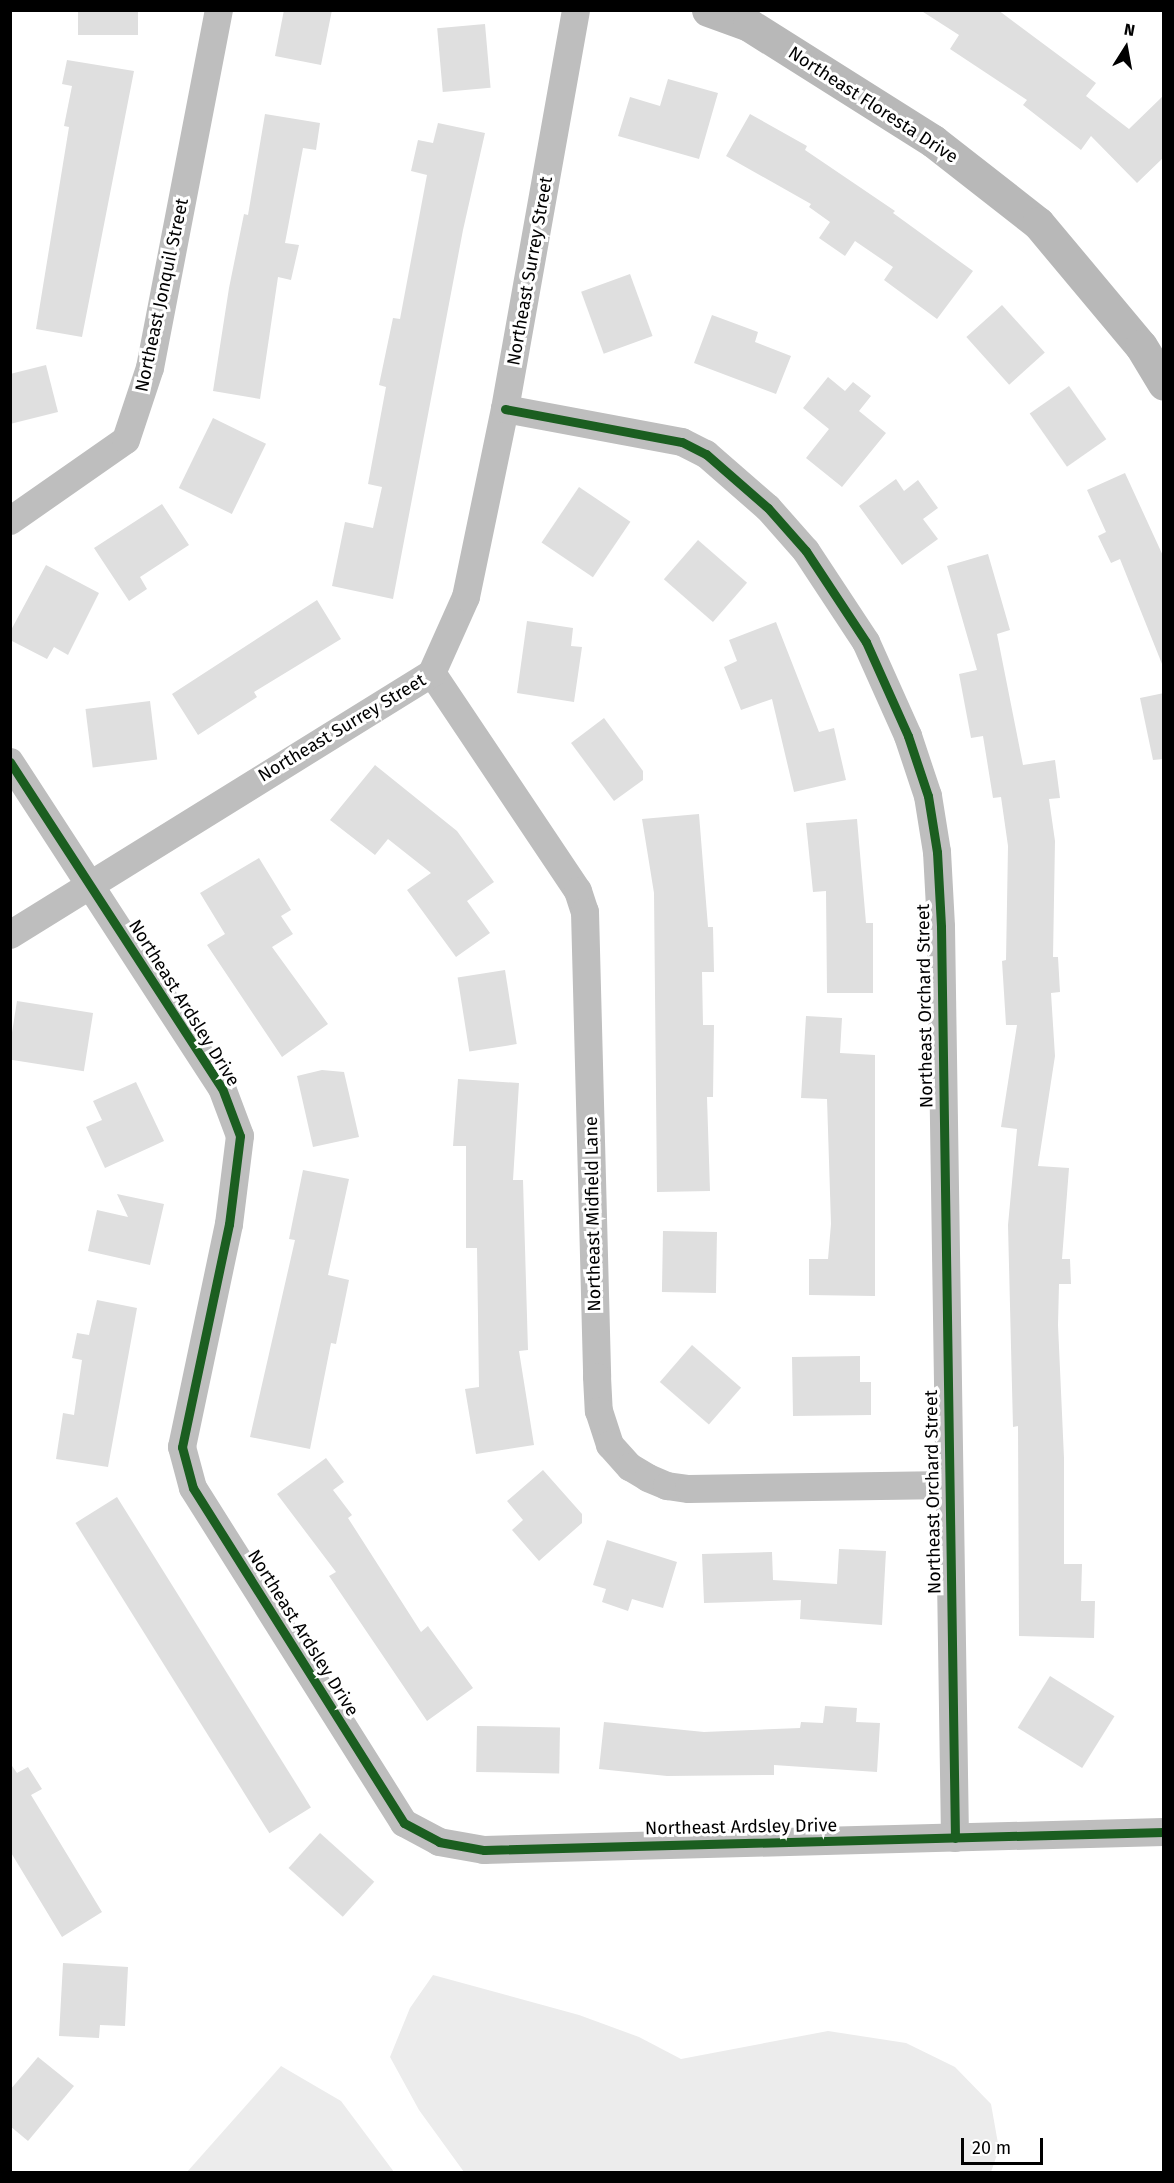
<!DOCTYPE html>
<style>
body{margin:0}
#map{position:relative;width:1174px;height:2183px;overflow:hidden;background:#fff;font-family:"Fira Sans",sans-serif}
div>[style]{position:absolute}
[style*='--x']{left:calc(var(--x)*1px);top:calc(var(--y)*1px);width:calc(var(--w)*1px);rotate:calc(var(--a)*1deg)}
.green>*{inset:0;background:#ececec}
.building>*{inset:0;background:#dfdfdf;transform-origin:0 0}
.street>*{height:28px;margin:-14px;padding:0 14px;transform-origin:14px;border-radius:14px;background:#bebebe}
.secondary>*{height:33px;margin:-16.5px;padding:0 16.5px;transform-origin:16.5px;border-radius:16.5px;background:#b8b8b8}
.cycleway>*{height:9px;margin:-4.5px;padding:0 4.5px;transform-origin:4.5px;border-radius:4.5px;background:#1b5e20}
span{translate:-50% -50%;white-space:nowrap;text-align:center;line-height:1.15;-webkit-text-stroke:6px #fff;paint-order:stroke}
.street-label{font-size:18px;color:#000}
.frame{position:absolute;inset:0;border:12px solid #000;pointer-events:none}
.north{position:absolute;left:1096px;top:18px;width:60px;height:60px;-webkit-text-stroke:4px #fff;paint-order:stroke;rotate:11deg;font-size:16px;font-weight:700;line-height:24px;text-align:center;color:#000}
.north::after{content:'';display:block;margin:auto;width:21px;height:27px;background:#000;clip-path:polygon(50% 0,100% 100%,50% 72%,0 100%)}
.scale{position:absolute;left:961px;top:2138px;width:82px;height:27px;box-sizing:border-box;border:3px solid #000;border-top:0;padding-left:8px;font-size:18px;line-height:21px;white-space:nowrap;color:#000;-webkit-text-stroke:4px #fff;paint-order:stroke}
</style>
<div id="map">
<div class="green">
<i style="clip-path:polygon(433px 1975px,579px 2015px,639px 2037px,681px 2059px,828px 2031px,906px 2043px,955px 2067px,991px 2104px,999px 2149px,991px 2172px,464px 2172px,419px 2110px,390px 2057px,410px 2008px)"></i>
<i style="clip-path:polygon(281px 2066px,341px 2101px,394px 2172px,187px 2172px)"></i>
</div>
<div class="building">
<i style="left:78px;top:10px;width:60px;height:25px"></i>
<i style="clip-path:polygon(284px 10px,332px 10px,321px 65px,275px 56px)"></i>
<i style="clip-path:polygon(920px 10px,998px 10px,1096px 83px,1086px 96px,1129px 129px,1164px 95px,1164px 157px,1137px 183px,1091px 136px,1081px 150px,1023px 105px,1027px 100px,950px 49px,959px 35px)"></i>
<i style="left:485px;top:24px;width:64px;height:48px;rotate:85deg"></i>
<i style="clip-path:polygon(67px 60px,134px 71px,82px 337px,36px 329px,69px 127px,64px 126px,72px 86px,62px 84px)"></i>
<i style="clip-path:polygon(668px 79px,718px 93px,699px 159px,618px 136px,630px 97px,660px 106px)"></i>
<i style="clip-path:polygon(265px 114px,320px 123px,316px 150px,303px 148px,285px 243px,299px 245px,291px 280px,278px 277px,260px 399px,213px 391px,229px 288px,244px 214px,248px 215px)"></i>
<i style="clip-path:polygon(750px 114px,807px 146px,805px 150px,895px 211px,893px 213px,973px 271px,937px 319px,884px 280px,893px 267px,855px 241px,845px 256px,819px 238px,830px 222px,809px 207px,811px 204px,726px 156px)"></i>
<i style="clip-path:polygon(438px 123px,485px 133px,463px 230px,393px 599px,332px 586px,345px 522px,373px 528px,382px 487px,368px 484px,386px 387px,379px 385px,393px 318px,400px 319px,427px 175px,411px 171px,418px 140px,433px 143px)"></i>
<i style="left:630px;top:274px;width:66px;height:52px;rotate:70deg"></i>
<i style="left:1002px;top:305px;width:64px;height:48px;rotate:48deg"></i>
<i style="clip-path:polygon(712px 315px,758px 332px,755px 342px,791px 356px,776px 394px,694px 363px)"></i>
<i style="clip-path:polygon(46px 365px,58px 412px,10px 424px,10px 374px)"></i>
<i style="clip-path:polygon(828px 377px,845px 391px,853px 382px,871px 396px,859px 411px,886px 433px,842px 487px,806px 458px,829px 429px,803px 408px)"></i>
<i style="left:1069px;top:386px;width:65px;height:48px;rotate:55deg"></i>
<i style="left:213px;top:418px;width:59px;height:78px;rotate:26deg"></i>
<i style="clip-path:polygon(1125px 473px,1164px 558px,1164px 669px,1120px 559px,1111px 563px,1098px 536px,1106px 532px,1087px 490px)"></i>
<i style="clip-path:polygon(896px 479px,904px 491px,918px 480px,938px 508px,923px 519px,938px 539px,902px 565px,859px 506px)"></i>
<i style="left:579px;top:487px;width:62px;height:67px;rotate:34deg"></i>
<i style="clip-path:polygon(162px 504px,189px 545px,140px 577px,147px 589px,129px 601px,94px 548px)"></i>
<i style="left:698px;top:540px;width:65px;height:52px;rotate:41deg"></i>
<i style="clip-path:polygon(988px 554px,1010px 630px,997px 634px,1023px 765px,1055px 760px,1060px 798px,1049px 799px,1055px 841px,1053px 957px,1058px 957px,1060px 992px,1051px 993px,1055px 1056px,1038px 1166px,1069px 1168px,1062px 1259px,1070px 1259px,1071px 1284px,1059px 1284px,1058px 1325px,1064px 1458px,1064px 1564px,1082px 1564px,1081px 1601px,1095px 1601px,1094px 1638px,1019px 1636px,1018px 1426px,1013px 1427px,1008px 1225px,1017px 1129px,1001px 1127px,1017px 1025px,1006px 1025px,1002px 961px,1006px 960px,1008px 846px,1001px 797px,993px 798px,983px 736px,971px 738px,959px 674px,977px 670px,947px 566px)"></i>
<i style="clip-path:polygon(46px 565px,99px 593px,68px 655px,54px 647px,47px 659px,10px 640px,10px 632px)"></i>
<i style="clip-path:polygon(317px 600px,341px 639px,254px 692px,257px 697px,198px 735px,172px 694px)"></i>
<i style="clip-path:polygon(527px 621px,573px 628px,571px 646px,582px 647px,574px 702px,517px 693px)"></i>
<i style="clip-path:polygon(776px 622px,819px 732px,834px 728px,846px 780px,794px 792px,772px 699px,741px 710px,724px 667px,737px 661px,729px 640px)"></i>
<i style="clip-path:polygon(1164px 693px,1164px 759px,1153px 760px,1140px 698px)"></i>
<i style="left:150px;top:701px;width:59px;height:65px;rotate:83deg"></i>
<i style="clip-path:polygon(604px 718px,643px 771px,643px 780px,614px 801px,571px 743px)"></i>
<i style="clip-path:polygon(375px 765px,457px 831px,494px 882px,467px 901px,490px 933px,456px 957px,407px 890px,431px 873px,388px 839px,375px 855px,330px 820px)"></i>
<i style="clip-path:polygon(699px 814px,708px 927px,713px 927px,714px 972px,702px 972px,703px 1025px,714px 1025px,713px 1097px,707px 1097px,710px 1191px,657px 1192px,654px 893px,642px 819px)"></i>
<i style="clip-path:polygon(857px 819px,866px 923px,873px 923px,873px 993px,827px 993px,826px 891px,813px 892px,806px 823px)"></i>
<i style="clip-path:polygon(259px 858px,291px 910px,281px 916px,293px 934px,272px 947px,328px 1024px,282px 1057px,207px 945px,225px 934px,200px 893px)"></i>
<i style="left:505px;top:970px;width:75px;height:48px;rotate:81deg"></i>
<i style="left:17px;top:1001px;width:77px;height:59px;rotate:9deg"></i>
<i style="clip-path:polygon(806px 1016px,842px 1018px,840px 1053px,875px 1055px,875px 1296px,809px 1295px,809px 1259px,828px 1259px,831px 1224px,827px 1099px,801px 1098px)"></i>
<i style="clip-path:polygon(322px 1070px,344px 1072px,359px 1137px,313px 1147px,297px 1076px)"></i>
<i style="clip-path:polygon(458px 1079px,519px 1083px,513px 1180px,523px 1180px,528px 1350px,519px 1351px,534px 1445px,476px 1454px,465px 1389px,479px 1387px,477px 1248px,466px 1248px,466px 1146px,453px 1146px)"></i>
<i style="clip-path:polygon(136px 1082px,164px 1141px,105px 1168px,86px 1127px,102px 1120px,93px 1101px)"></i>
<i style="clip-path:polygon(303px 1170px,349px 1179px,328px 1275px,349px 1280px,336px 1344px,331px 1343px,310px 1449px,250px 1437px,295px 1240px,289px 1239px)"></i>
<i style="clip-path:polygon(117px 1194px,164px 1204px,150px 1265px,88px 1251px,97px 1210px,128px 1217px)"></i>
<i style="left:663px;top:1231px;width:54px;height:61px;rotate:1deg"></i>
<i style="clip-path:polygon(97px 1300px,137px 1308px,108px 1467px,56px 1459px,63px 1413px,74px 1415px,82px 1360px,72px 1358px,77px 1333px,89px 1335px)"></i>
<i style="left:692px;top:1345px;width:65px;height:49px;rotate:41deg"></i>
<i style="clip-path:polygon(860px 1356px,860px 1382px,871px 1382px,871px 1415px,793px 1416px,792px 1357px)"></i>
<i style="clip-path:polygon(326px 1458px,344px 1482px,333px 1490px,352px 1515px,348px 1518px,421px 1632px,428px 1626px,473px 1688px,427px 1721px,329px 1576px,336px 1572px,277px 1494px)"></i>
<i style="clip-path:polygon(543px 1470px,582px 1514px,582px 1523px,539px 1561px,512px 1530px,523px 1520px,507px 1501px)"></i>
<i style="left:117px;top:1497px;width:366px;height:49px;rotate:58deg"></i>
<i style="clip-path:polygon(607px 1540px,677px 1562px,663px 1608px,632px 1599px,628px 1611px,602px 1602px,606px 1589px,593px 1585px)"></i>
<i style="clip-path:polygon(839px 1549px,886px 1551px,882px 1625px,800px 1619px,801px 1600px,704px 1603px,702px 1554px,772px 1552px,773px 1580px,837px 1584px)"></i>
<i style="left:1050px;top:1676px;width:76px;height:61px;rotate:32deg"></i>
<i style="clip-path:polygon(825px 1706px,857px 1708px,856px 1722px,880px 1723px,877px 1772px,774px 1765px,774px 1775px,667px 1776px,599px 1769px,604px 1722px,704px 1732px,800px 1728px,801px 1722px,823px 1723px)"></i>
<i style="left:477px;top:1726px;width:83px;height:46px;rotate:1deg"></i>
<i style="clip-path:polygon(10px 1763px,17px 1773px,28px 1767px,42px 1789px,31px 1795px,102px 1912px,62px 1937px,10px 1851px)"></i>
<i style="left:320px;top:1833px;width:73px;height:47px;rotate:42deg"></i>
<i style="clip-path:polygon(63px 1963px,128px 1967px,125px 2026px,100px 2025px,99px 2038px,59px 2036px)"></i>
<i style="clip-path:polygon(38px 2057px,74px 2086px,28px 2141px,10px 2126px,10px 2090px)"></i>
</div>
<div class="street">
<i style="--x:505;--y:409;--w:180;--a:10.6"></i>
<i style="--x:682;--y:442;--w:27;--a:27"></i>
<i style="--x:706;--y:454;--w:82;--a:41.1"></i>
<i style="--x:768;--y:508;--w:57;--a:48.5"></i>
<i style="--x:806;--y:551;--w:109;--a:56.6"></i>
<i style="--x:866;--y:642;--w:103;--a:65.9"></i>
<i style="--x:908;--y:736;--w:63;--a:71.6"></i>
<i style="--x:928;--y:796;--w:57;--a:80.9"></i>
<i style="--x:937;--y:852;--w:75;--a:86.9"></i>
<i style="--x:941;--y:927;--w:911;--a:89.12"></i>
<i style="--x:10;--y:521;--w:141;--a:-34.9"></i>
<i style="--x:126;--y:440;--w:76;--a:-71.6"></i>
<i style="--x:150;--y:368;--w:365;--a:-79.1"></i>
<i style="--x:432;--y:673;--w:262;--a:56.2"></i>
<i style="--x:578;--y:891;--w:22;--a:72"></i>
<i style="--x:585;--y:912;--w:465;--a:88.5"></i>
<i style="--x:597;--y:1377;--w:34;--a:87"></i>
<i style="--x:599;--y:1411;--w:36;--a:72"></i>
<i style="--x:610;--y:1445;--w:30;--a:48"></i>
<i style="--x:630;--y:1467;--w:21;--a:31"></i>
<i style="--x:648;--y:1478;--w:21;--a:23"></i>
<i style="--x:667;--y:1486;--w:22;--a:8"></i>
<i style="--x:689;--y:1489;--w:260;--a:-0.9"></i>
<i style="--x:10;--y:762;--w:389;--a:57"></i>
<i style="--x:222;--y:1088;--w:51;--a:69.4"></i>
<i style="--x:240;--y:1136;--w:89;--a:97.1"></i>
<i style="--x:229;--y:1224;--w:228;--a:101.9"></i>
<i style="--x:182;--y:1447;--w:42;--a:75"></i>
<i style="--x:193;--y:1488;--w:396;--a:57.8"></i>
<i style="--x:404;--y:1823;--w:40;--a:28"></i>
<i style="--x:439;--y:1842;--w:46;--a:10.1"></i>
<i style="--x:484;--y:1850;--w:680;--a:-1.52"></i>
<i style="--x:10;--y:935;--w:497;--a:-31.8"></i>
<i style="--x:432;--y:673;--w:83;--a:-65.9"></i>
<i style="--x:466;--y:597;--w:192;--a:-78.3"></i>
<i style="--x:505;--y:409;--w:405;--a:-79.9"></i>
</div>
<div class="secondary">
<i style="--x:708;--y:10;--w:44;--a:20.1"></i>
<i style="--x:749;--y:25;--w:218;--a:32.2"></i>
<i style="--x:933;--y:141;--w:133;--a:38"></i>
<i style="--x:1038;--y:223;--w:160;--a:50.1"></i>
<i style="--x:1141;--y:346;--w:44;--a:58.8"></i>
</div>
<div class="cycleway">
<i style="--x:505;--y:409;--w:180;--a:10.6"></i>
<i style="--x:682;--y:442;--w:27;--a:27"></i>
<i style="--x:706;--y:454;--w:82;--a:41.1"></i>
<i style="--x:768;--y:508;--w:57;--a:48.5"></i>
<i style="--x:806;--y:551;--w:109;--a:56.6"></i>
<i style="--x:866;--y:642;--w:103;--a:65.9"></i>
<i style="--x:908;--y:736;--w:63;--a:71.6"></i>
<i style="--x:928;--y:796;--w:57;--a:80.9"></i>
<i style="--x:937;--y:852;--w:75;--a:86.9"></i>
<i style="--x:941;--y:927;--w:911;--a:89.12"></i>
<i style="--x:10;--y:762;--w:389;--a:57"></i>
<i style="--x:222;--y:1088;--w:51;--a:69.4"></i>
<i style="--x:240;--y:1136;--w:89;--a:97.1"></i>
<i style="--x:229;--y:1224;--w:228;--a:101.9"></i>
<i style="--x:182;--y:1447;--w:42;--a:75"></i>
<i style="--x:193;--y:1488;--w:396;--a:57.8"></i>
<i style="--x:404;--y:1823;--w:40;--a:28"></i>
<i style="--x:439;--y:1842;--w:46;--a:10.1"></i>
<i style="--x:484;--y:1850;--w:680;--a:-1.52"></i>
</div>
<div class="street-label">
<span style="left:873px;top:105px;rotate:33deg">Northeast Floresta Drive</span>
<span style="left:530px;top:271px;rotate:-80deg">Northeast Surrey Street</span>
<span style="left:162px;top:295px;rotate:-78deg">Northeast Jonquil Street</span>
<span style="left:342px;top:728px;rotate:-31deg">Northeast Surrey Street</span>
<span style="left:184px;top:1003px;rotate:58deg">Northeast Ardsley Drive</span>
<span style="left:925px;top:1006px;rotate:-91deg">Northeast Orchard Street</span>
<span style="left:593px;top:1214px;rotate:-91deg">Northeast Midfield Lane</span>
<span style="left:933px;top:1492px;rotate:-91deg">Northeast Orchard Street</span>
<span style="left:303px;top:1633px;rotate:58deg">Northeast Ardsley Drive</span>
<span style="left:741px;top:1827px;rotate:-1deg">Northeast Ardsley Drive</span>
</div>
<div class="frame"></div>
<div class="north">N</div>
<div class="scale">20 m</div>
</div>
